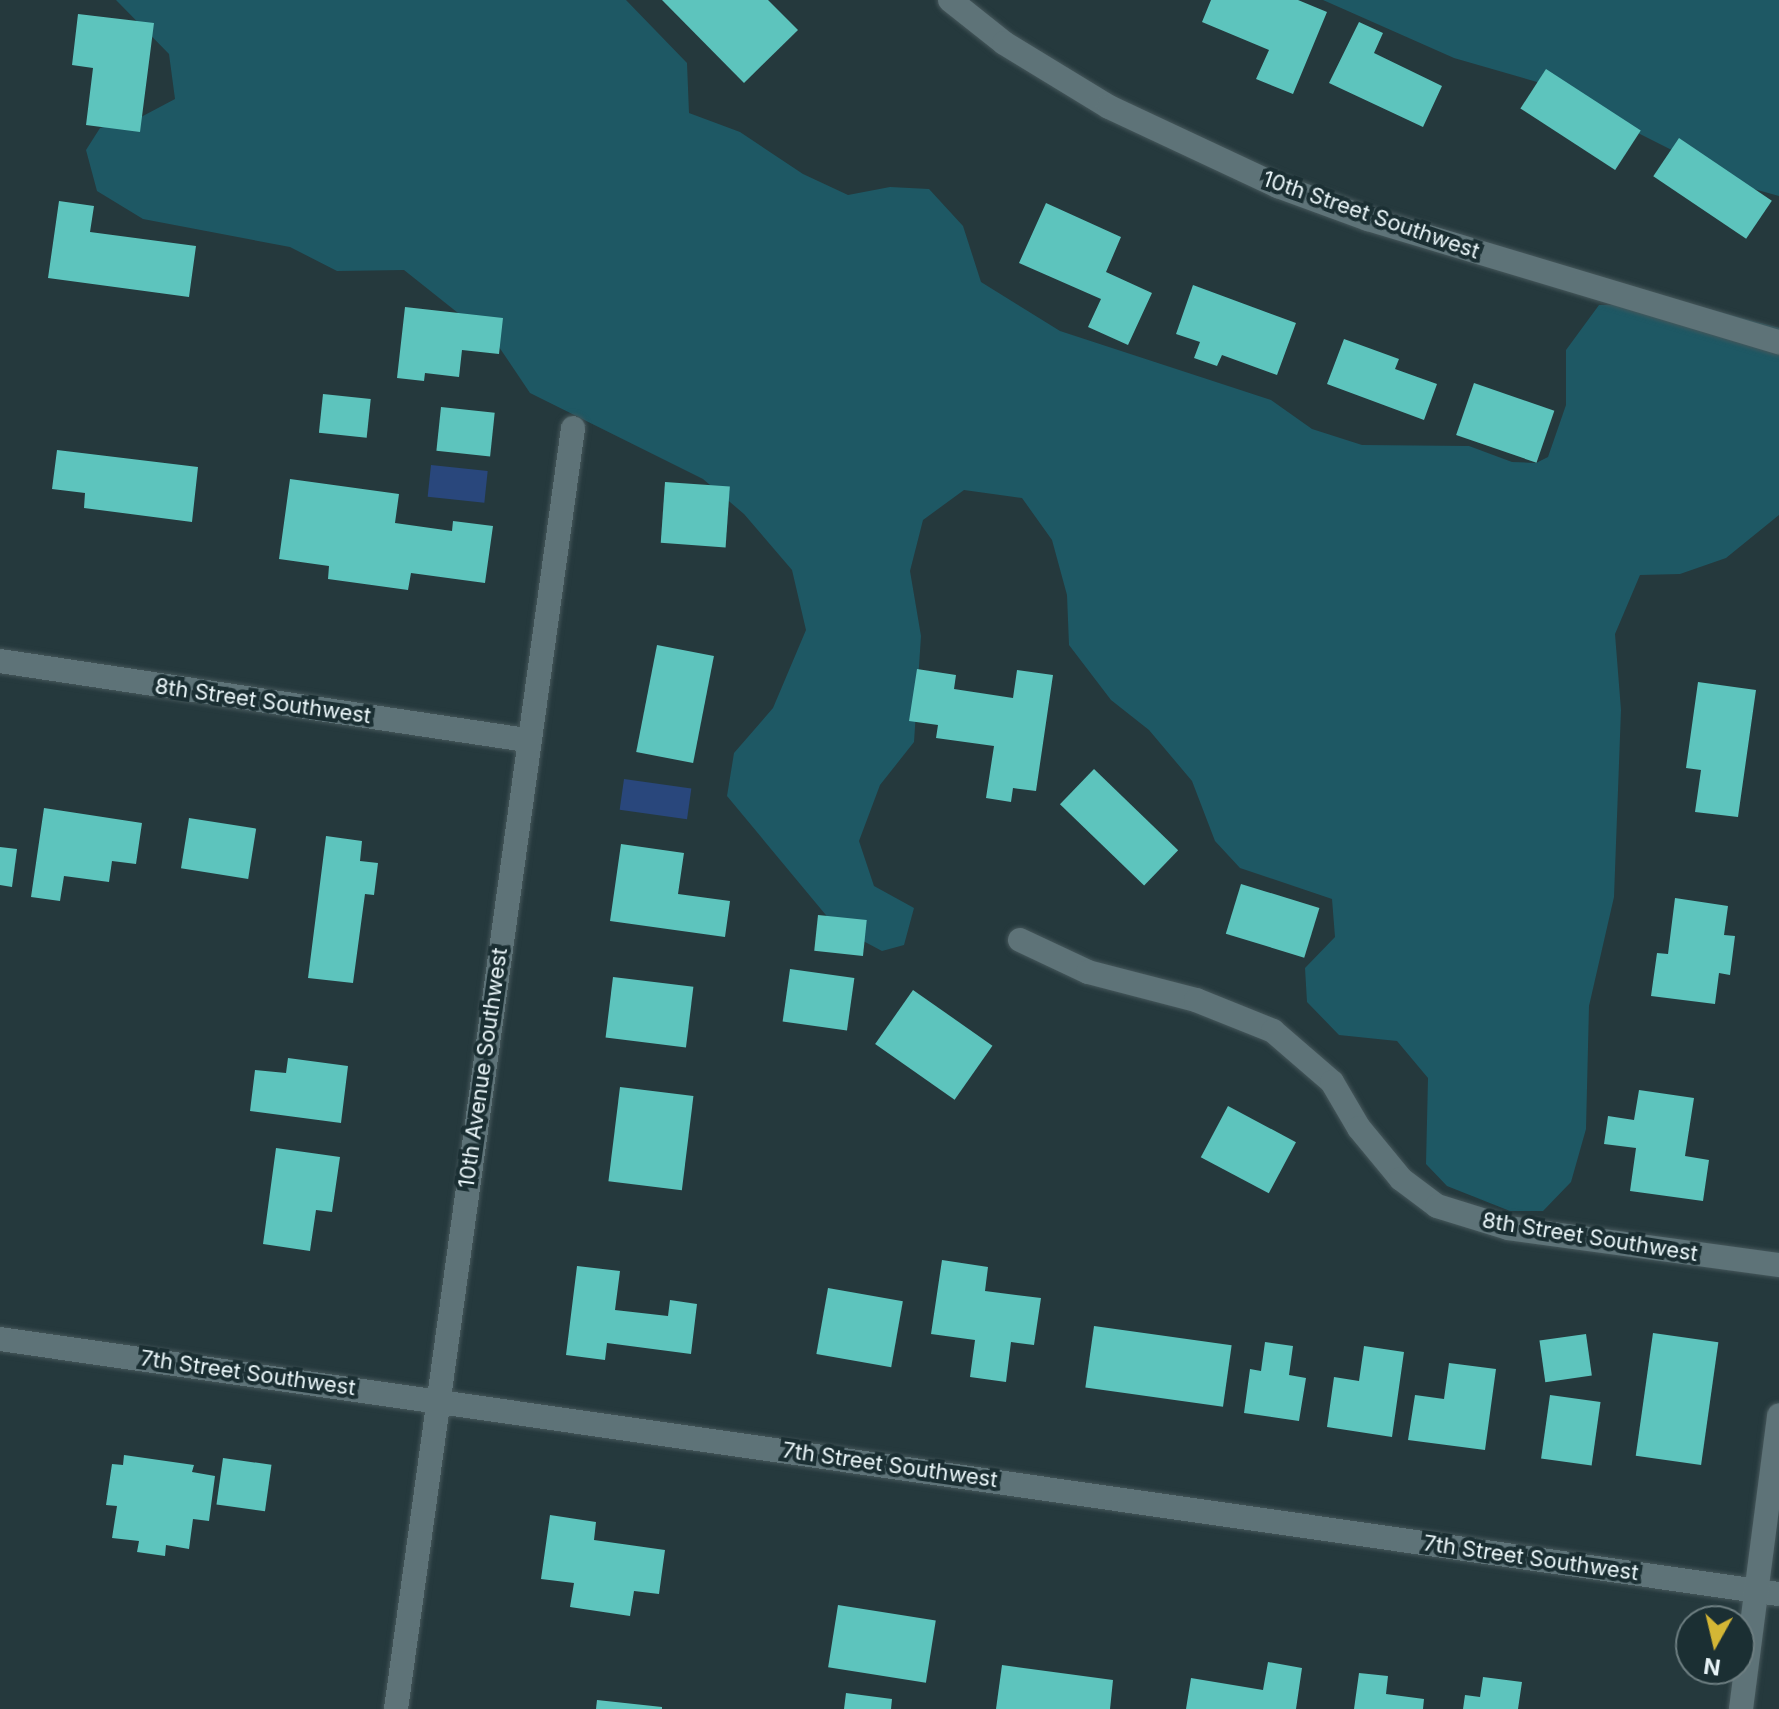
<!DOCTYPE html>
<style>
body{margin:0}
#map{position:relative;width:1779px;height:1709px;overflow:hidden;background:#25393d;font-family:Inter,sans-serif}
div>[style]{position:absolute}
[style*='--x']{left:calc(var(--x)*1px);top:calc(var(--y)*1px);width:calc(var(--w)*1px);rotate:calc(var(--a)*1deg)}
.green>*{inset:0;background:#1e5864}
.water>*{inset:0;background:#29477c;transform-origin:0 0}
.building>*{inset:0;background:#5dc4bd;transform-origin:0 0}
.roads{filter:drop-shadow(0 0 2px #46575b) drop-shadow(0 0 2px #46575b)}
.minor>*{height:24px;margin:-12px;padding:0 12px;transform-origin:12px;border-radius:12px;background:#5e7378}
span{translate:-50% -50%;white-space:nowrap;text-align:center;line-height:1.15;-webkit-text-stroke:8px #1b2f33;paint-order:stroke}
.street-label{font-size:22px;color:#e8f4f7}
.north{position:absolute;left:1675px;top:1605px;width:80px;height:80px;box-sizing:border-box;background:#1b2f33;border:2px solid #6d7e81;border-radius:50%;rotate:188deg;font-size:22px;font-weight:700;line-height:32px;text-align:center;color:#e8f4f7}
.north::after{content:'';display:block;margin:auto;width:28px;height:36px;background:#d4b635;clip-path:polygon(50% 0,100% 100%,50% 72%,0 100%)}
</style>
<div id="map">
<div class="green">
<i style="clip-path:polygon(116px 0,626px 0,687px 63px,689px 113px,740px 132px,803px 174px,848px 195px,890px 187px,929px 189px,963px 226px,981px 282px,1060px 331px,1271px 400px,1312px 429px,1362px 445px,1469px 446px,1512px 462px,1536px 463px,1548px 457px,1566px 405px,1566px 350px,1599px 305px,1691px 304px,1779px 328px,1779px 515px,1726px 558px,1680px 574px,1640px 575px,1615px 634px,1621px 710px,1614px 897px,1589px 1006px,1586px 1129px,1571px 1182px,1543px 1211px,1510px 1211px,1447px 1186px,1426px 1164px,1428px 1078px,1397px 1041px,1339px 1035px,1307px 1002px,1305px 968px,1335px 937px,1332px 899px,1240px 868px,1215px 841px,1192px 781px,1149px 730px,1111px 700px,1069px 645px,1067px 595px,1052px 540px,1022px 498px,964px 490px,923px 520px,910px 571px,921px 636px,914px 742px,880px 785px,859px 841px,874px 886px,914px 908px,904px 945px,882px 951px,835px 926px,727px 796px,734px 753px,773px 708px,806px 630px,792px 570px,744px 514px,703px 479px,530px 393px,497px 344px,404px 270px,337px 271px,290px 247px,143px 219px,97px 191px,86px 150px,100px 128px,141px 117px,175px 99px,169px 54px)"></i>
<i style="clip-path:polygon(1323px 0,1779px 0,1779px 196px,1743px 186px,1537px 82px,1454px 58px)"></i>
</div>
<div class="water">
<i style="left:431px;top:465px;width:57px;height:32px;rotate:6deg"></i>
<i style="left:624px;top:779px;width:68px;height:31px;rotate:8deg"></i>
</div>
<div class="building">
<i style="clip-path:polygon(662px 0,768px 0,798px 30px,744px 83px)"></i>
<i style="clip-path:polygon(1211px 0,1298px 0,1327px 12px,1293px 94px,1256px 79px,1269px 50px,1202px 22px)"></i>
<i style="clip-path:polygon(78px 14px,154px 23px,140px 132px,86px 125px,93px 68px,72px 65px)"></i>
<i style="clip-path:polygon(1359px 22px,1383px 33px,1374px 53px,1442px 86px,1423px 127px,1329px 83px)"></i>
<i style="left:1546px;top:69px;width:113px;height:47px;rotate:33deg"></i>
<i style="left:1679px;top:138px;width:112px;height:46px;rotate:34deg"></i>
<i style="clip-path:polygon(59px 201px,94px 206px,90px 232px,196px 246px,189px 297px,48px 278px)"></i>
<i style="clip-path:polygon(1046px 203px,1121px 237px,1106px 272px,1152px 293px,1128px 345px,1088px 327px,1101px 299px,1019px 263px)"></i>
<i style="clip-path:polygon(1193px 285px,1296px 323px,1277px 375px,1222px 355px,1217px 366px,1194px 358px,1200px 342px,1176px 334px)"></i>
<i style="clip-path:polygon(405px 307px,503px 318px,499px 354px,462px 350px,459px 377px,425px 373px,424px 381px,397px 378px)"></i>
<i style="clip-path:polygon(1344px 339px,1399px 359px,1395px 369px,1437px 384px,1424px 420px,1327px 384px)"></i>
<i style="left:1474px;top:383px;width:85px;height:55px;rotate:19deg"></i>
<i style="left:323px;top:394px;width:48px;height:39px;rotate:6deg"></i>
<i style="left:441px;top:407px;width:54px;height:44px;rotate:6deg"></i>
<i style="clip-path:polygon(57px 450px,198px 467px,192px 522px,84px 508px,85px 493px,52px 489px)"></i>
<i style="clip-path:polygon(290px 479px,399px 494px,395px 523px,452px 531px,453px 521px,493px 526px,485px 583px,411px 573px,408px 590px,328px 579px,329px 566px,279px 559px)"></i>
<i style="left:665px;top:482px;width:65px;height:61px;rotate:4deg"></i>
<i style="left:657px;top:645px;width:58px;height:109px;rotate:11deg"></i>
<i style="clip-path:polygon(917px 669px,956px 675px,954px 689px,1013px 698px,1017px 670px,1053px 675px,1036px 791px,1013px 788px,1011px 802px,986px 798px,994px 746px,936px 738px,938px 725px,909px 721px)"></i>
<i style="clip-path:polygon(1698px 682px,1756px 690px,1738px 817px,1695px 812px,1701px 770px,1686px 768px)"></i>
<i style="left:1094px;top:769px;width:117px;height:49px;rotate:44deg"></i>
<i style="clip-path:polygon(44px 808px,142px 823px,136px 864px,112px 861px,109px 882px,64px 876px,60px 901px,31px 897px)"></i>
<i style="left:189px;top:818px;width:68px;height:51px;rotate:9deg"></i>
<i style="clip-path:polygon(326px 836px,362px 841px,360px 861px,378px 863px,374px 895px,365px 894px,353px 983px,308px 978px)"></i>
<i style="clip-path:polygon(621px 844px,684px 853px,678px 894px,730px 901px,725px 937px,610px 921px)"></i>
<i style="clip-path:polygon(0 847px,17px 849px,12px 887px,0 885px)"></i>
<i style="left:1241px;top:884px;width:82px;height:52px;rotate:17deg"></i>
<i style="clip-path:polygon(1675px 898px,1728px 906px,1724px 935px,1735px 936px,1730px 975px,1719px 973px,1715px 1004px,1651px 996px,1657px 953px,1668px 954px)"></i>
<i style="left:818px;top:915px;width:49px;height:36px;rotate:6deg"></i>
<i style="left:790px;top:969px;width:65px;height:53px;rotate:8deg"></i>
<i style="left:613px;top:977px;width:81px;height:61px;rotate:7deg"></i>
<i style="left:913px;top:990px;width:97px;height:66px;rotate:35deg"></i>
<i style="clip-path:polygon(288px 1058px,348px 1066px,341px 1123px,250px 1111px,255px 1070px,286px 1073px)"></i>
<i style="left:620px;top:1087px;width:74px;height:95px;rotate:7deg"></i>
<i style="clip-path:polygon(1639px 1090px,1694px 1098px,1685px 1156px,1709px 1160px,1703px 1201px,1630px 1191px,1636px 1148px,1604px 1144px,1608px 1116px,1634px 1120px)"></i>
<i style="left:1228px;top:1106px;width:77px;height:58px;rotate:28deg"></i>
<i style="clip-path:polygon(276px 1148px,340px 1157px,332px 1212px,316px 1210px,310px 1251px,263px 1244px)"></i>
<i style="clip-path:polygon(942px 1260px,988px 1267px,985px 1291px,1041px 1298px,1034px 1345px,1011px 1342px,1006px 1382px,970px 1377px,975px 1340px,931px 1334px)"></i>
<i style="clip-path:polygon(577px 1266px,620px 1271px,615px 1310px,668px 1316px,670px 1300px,697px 1304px,691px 1354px,607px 1343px,605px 1360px,566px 1355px)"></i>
<i style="left:828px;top:1288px;width:76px;height:67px;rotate:10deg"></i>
<i style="left:1094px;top:1326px;width:139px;height:62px;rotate:8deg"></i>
<i style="left:1653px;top:1333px;width:66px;height:124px;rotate:8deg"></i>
<i style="left:1586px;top:1334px;width:42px;height:47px;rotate:82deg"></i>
<i style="clip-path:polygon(1265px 1342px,1293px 1346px,1289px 1375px,1306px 1378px,1299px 1421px,1244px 1413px,1250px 1369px,1261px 1371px)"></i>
<i style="clip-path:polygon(1364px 1346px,1404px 1352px,1392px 1437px,1327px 1427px,1334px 1377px,1359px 1381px)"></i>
<i style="clip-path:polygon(1449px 1363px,1496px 1369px,1485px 1450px,1408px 1440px,1415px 1395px,1444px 1399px)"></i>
<i style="left:1550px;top:1395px;width:51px;height:64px;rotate:8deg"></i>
<i style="clip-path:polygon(124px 1455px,194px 1465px,192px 1472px,215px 1476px,209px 1521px,193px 1519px,189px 1549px,166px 1545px,165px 1556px,137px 1552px,139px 1541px,112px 1538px,117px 1506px,106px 1505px,112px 1464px,123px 1465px)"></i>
<i style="left:223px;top:1458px;width:49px;height:47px;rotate:8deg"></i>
<i style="clip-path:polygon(550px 1515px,596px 1522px,594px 1540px,665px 1550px,659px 1594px,634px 1591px,630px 1616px,570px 1607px,574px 1583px,541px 1579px)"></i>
<i style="left:838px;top:1605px;width:99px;height:63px;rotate:9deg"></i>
<i style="clip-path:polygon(1268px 1662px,1302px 1668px,1296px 1709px,1186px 1709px,1191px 1678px,1263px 1690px)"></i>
<i style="clip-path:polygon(1002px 1665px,1113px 1680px,1110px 1709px,996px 1709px)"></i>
<i style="clip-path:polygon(1359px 1673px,1388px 1676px,1386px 1694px,1424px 1699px,1423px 1709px,1354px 1709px)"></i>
<i style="clip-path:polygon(1483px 1677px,1522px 1682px,1518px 1709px,1463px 1709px,1465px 1695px,1480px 1697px)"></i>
<i style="clip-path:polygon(846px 1693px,892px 1699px,891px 1709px,844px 1709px)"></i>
<i style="clip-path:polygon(597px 1700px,662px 1707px,662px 1709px,596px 1709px)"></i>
</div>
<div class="roads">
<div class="minor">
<i style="--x:950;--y:0;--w:69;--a:38.5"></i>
<i style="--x:1004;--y:43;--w:123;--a:31.4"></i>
<i style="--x:1109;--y:107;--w:187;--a:25.1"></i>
<i style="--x:1278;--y:186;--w:96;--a:20.1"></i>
<i style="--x:1368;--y:219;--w:429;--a:16.7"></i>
<i style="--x:0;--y:661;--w:532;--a:8.54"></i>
<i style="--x:1020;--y:940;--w:75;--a:25.2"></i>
<i style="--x:1088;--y:972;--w:112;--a:14.5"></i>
<i style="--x:1196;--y:1000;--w:83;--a:21.9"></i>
<i style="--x:1273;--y:1031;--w:78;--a:40.8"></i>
<i style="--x:1332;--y:1082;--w:53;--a:59.6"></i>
<i style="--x:1359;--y:1128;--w:66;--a:50.5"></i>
<i style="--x:1401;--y:1179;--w:45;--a:36.9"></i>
<i style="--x:1437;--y:1206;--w:74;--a:17.2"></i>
<i style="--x:1508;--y:1228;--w:274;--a:7.8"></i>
<i style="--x:0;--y:1339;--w:1797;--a:8.16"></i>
<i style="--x:396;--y:1709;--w:1293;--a:-82.13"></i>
<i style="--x:1741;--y:1709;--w:296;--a:-82.6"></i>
</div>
</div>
<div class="street-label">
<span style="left:1371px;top:215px;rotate:19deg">10th Street Southwest</span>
<span style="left:263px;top:701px;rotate:8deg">8th Street Southwest</span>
<span style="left:483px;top:1068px;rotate:-82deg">10th Avenue Southwest</span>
<span style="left:1590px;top:1237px;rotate:9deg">8th Street Southwest</span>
<span style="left:248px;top:1373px;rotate:8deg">7th Street Southwest</span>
<span style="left:890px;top:1465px;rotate:8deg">7th Street Southwest</span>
<span style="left:1531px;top:1558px;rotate:8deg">7th Street Southwest</span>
</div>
<div class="north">N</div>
</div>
